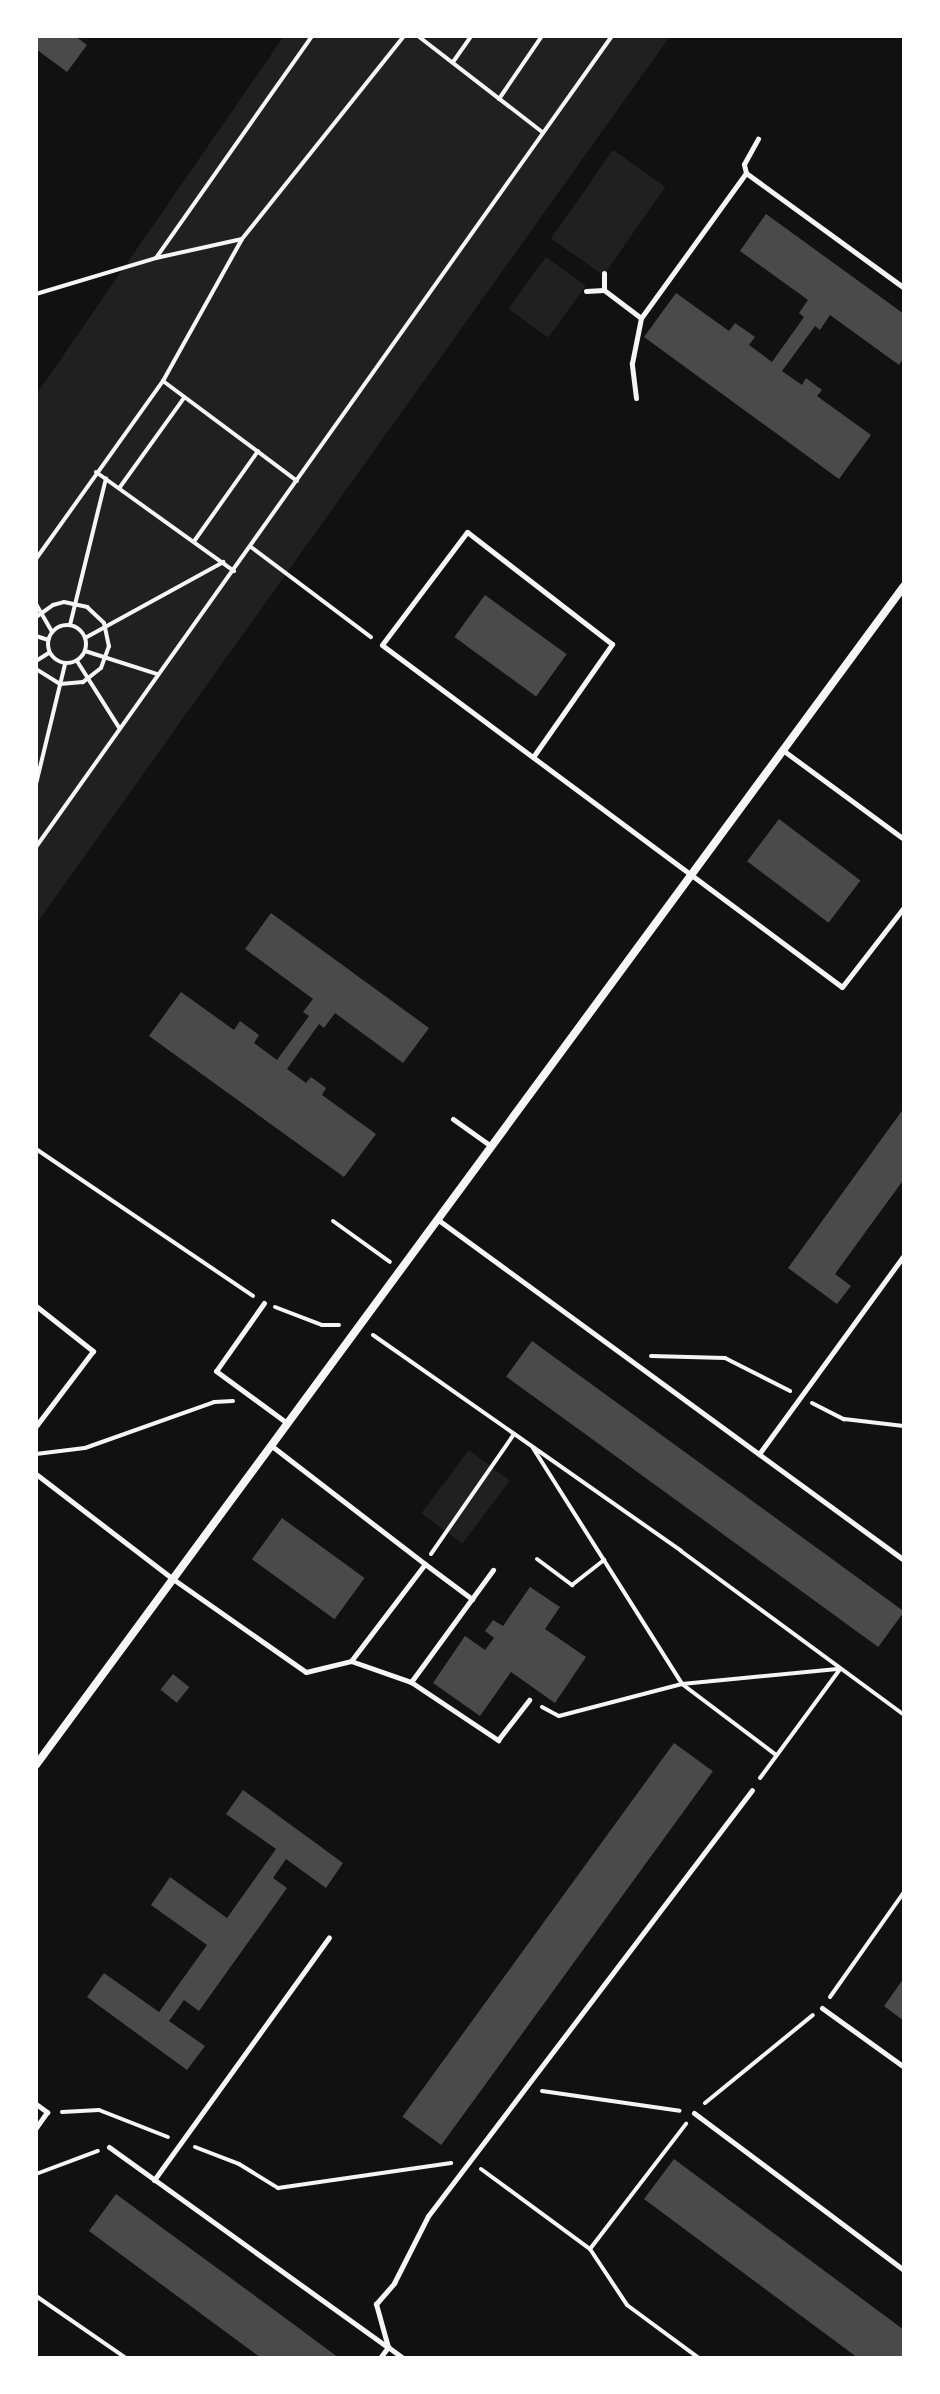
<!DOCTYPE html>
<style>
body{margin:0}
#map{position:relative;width:940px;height:2394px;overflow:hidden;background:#111;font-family:"DejaVu Sans",sans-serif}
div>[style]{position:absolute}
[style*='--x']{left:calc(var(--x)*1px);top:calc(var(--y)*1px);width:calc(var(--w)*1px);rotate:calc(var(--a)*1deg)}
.green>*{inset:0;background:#202020;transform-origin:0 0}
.building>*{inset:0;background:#4a4a4a;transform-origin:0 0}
.path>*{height:4px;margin:-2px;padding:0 2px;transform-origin:2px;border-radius:2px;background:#f5f5f5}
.path>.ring{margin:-2px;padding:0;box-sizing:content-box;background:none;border:4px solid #f5f5f5;border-radius:50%}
.service>*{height:5px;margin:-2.5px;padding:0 2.5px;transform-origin:2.5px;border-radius:2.5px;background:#f5f5f5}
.minor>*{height:8px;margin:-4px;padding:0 4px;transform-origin:4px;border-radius:4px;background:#f5f5f5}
span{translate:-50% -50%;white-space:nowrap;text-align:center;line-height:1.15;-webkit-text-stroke:8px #fff;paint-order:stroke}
.frame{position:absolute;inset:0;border:38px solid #fff;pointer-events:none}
</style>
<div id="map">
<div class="green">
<i style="clip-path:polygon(284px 36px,670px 36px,36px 924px,36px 395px)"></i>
<i style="left:613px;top:150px;width:64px;height:108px;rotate:35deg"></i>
<i style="left:546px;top:257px;width:49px;height:64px;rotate:36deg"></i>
<i style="left:469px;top:1450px;width:51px;height:79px;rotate:37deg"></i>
</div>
<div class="building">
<i style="clip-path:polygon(36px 36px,75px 36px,87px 45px,67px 72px,36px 49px)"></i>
<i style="clip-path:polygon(766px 214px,904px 314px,904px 357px,899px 365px,830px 315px,820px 330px,815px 326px,782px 371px,802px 385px,806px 378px,822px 390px,817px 396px,871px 435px,839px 479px,644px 337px,676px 293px,729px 331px,735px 323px,755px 337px,749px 345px,772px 362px,804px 317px,799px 313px,808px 300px,740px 251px)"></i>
<i style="left:485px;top:595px;width:101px;height:52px;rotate:36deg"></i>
<i style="left:779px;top:819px;width:102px;height:53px;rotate:37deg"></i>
<i style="clip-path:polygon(271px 913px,429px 1028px,403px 1063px,335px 1013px,324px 1028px,319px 1024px,287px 1069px,306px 1083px,311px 1077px,326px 1088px,322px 1095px,376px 1134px,344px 1177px,149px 1036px,181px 992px,234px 1030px,240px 1021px,259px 1035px,254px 1043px,277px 1060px,309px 1016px,303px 1012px,313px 999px,245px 949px)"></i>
<i style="clip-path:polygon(904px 1108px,904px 1179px,835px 1274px,851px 1286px,837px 1304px,788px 1268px)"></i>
<i style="left:532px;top:1341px;width:460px;height:44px;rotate:36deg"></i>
<i style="left:282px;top:1518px;width:102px;height:51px;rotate:36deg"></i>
<i style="clip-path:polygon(530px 1587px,560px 1607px,545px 1629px,586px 1657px,555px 1703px,511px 1672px,480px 1716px,433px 1683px,465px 1636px,485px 1650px,494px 1638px,485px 1631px,493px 1620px,503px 1626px)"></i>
<i style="left:173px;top:1674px;width:21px;height:20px;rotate:39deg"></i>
<i style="left:674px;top:1743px;width:48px;height:462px;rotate:36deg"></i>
<i style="clip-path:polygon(243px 1790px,343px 1863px,326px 1888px,286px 1859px,273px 1878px,287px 1888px,199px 2011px,184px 2000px,169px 2021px,205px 2046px,187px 2070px,87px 1997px,104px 1973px,159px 2012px,207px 1945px,151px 1905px,170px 1877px,227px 1918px,276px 1849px,226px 1814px)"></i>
<i style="clip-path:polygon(904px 1978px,904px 2021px,884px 2006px)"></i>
<i style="clip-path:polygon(674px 2159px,904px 2330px,904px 2358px,858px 2358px,644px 2199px)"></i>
<i style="clip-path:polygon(116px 2194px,277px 2312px,339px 2358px,261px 2358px,89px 2231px)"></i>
</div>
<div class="path">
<i style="--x:418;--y:36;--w:157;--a:37.7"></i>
<i style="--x:453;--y:62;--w:32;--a:-55"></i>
<i style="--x:499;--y:99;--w:76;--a:-55.7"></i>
<i style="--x:156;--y:258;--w:271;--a:-54.9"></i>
<i style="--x:36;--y:294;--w:125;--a:-16.7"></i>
<i style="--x:156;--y:258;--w:88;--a:-12.5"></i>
<i style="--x:163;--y:381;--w:167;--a:36.7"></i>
<i style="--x:96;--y:472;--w:170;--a:35.7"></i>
<i style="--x:120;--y:487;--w:110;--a:-54.3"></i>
<i style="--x:195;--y:540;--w:109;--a:-54.7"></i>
<i style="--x:251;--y:547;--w:150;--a:36.9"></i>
<i style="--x:36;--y:559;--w:219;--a:-54.5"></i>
<i style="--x:163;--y:381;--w:162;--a:-60.9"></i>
<i style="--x:242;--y:239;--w:260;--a:-51.4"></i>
<i style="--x:36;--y:604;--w:32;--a:60"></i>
<i style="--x:36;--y:617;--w:21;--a:-35"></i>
<i style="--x:53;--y:605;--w:11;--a:-15"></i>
<i style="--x:64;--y:602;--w:24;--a:12"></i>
<i style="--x:87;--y:607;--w:23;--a:43"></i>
<i style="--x:104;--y:623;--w:24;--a:78"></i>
<i style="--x:109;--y:646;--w:23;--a:110"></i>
<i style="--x:101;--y:668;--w:23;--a:142"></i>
<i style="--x:83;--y:682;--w:23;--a:175"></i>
<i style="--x:60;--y:684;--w:28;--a:-148"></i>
<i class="ring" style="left:48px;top:625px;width:34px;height:34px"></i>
<i style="--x:70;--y:625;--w:151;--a:-76.2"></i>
<i style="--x:36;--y:636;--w:13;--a:18"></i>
<i style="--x:85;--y:638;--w:158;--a:-28.8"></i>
<i style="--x:85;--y:651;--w:76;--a:17.7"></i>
<i style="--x:36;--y:661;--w:15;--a:-32"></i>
<i style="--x:77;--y:661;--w:80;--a:57.7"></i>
<i style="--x:36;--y:784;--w:123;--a:-76.4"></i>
<i style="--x:36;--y:847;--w:995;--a:-54.62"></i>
<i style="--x:36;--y:1149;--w:262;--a:34.1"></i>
<i style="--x:333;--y:1221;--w:70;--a:35.7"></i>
<i style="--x:275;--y:1307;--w:50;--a:21"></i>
<i style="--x:322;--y:1325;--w:17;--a:0"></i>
<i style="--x:373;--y:1335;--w:376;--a:35"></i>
<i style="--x:681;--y:1551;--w:277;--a:36.3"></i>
<i style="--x:651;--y:1356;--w:74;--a:1.5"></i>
<i style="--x:725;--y:1358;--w:73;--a:26.9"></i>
<i style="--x:812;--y:1403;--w:36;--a:27"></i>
<i style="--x:844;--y:1419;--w:60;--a:6.7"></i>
<i style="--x:533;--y:1448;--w:279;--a:57.7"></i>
<i style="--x:682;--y:1684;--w:156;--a:-5.5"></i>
<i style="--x:36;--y:1454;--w:49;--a:-7"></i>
<i style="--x:85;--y:1448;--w:137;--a:-19.6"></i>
<i style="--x:214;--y:1402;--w:19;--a:-3"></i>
<i style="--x:431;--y:1554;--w:146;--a:-55.3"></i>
<i style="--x:537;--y:1559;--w:44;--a:36.6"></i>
<i style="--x:572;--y:1585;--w:41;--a:-38"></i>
<i style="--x:542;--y:1707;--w:19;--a:28"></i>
<i style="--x:559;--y:1716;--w:127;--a:-14.6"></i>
<i style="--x:682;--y:1684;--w:116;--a:37"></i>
<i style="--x:760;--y:1778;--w:135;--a:-53.7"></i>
<i style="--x:830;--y:1997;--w:128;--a:-54.8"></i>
<i style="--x:542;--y:2091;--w:139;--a:8.2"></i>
<i style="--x:705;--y:2103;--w:139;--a:-39.2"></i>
<i style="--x:62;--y:2112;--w:37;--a:-3"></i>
<i style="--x:99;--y:2110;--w:74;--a:21.4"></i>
<i style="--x:195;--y:2147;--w:47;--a:21.1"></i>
<i style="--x:239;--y:2164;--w:46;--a:31.6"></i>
<i style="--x:278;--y:2188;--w:175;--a:-8.2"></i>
<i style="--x:481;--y:2169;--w:135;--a:36.3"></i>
<i style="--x:590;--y:2249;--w:67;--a:56.5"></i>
<i style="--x:627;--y:2305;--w:89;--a:36.4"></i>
<i style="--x:36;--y:2174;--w:66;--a:-20.4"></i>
<i style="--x:590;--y:2249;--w:158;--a:-52.5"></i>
<i style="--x:36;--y:2296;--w:109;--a:34.6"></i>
</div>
<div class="service">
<i style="--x:746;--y:173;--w:195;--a:36"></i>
<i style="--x:604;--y:290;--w:17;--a:-90"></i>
<i style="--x:586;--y:291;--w:18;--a:-3"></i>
<i style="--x:604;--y:290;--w:46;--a:37.1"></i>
<i style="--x:636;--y:398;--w:35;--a:-97"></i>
<i style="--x:632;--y:363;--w:46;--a:-78.7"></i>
<i style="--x:641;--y:318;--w:179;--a:-54.1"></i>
<i style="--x:746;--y:173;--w:9;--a:-103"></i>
<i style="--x:744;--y:164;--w:29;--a:-61"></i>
<i style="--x:784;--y:751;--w:149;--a:36.3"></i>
<i style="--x:533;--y:757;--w:138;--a:-55"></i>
<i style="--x:612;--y:644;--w:183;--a:-142.3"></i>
<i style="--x:467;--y:532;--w:141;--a:127"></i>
<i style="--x:382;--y:645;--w:573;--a:36.63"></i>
<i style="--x:842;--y:987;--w:101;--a:-52.2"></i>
<i style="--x:453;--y:1119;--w:47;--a:35.4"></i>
<i style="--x:437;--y:1219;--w:578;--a:36.14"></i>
<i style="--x:264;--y:1303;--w:83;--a:125.2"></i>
<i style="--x:216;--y:1371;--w:88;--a:36.2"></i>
<i style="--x:36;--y:1306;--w:73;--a:38.3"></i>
<i style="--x:93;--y:1351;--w:94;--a:127.2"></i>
<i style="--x:759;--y:1454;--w:246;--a:-53.9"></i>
<i style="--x:36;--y:1474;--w:173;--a:37.5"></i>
<i style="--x:173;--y:1579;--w:162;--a:35"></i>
<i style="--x:306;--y:1672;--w:46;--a:-13.7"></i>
<i style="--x:351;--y:1661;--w:122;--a:-52.7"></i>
<i style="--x:425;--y:1564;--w:193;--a:-142.4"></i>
<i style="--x:425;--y:1564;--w:59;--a:36.7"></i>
<i style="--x:351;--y:1661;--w:64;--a:19.3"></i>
<i style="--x:411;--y:1682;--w:105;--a:33.7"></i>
<i style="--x:498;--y:1740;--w:51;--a:-52.2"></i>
<i style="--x:411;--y:1682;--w:139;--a:-53.8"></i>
<i style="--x:822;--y:2008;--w:101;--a:35.7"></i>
<i style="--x:36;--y:2104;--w:14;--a:36"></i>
<i style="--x:47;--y:2112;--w:19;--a:125"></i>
<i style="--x:694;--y:2113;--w:262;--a:36.8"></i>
<i style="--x:109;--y:2147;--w:342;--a:35.7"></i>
<i style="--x:154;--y:2180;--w:299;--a:-54.2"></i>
<i style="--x:388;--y:2347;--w:45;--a:-105.6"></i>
<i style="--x:376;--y:2304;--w:28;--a:-49"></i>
<i style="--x:394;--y:2283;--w:75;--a:-63.1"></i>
<i style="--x:428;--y:2216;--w:535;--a:-52.74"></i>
<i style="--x:380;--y:2358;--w:14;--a:-54"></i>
<i style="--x:388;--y:2347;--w:19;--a:36"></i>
</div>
<div class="minor">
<i style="--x:36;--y:1765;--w:1464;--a:-53.64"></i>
</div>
<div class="frame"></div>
</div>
